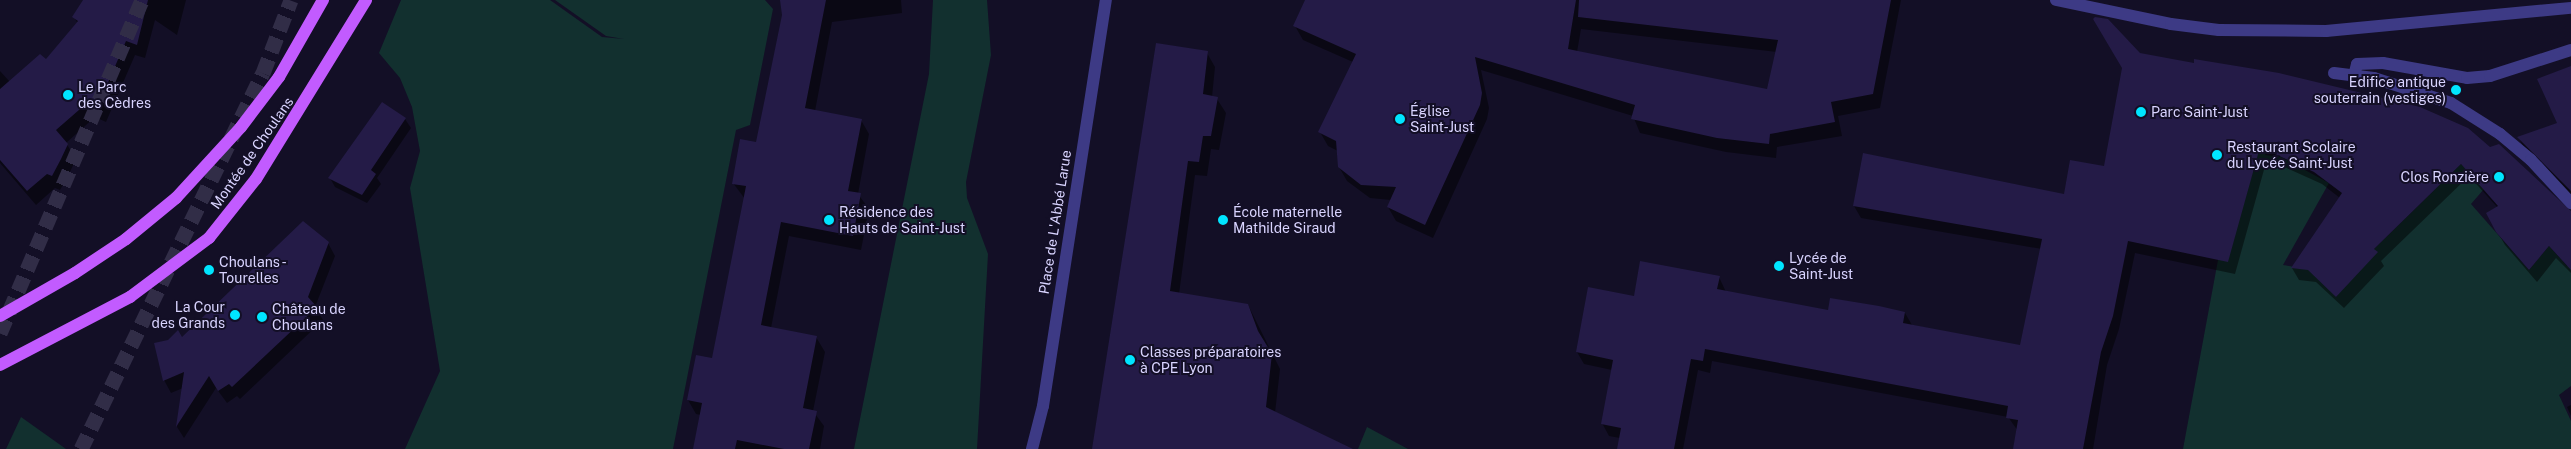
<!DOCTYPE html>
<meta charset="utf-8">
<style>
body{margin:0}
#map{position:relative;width:2571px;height:449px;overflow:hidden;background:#130f26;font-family:"Public Sans",sans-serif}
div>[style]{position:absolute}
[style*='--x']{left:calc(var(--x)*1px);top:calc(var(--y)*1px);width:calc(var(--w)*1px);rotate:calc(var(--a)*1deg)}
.green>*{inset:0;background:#12302f}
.shadow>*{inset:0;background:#0007}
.building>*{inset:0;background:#241b47}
.highway-tunnel>*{height:15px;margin-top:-7.5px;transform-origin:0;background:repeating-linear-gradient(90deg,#312d47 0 15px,transparent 0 23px)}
.minor>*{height:12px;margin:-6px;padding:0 6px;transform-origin:6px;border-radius:6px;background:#3d3a85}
.major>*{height:12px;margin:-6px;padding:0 6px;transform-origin:6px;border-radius:6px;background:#c25bff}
.dots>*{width:14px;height:14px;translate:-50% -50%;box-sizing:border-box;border:2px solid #130f26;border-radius:50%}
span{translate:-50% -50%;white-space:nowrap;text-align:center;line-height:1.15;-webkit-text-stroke:4px #130f26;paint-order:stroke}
.poi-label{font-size:14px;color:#d9d4ff}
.right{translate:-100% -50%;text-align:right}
.left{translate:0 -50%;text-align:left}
.street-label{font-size:14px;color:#d9d4ff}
</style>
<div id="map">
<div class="green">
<i style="clip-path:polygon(401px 0,550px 0,602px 37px,624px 39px,606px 36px,555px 0,765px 0,773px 9px,750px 125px,736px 130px,673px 449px,405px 449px,440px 371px,410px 188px,420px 151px,412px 107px,400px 78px,379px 53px)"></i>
<i style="clip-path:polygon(933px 0,987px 0,991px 55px,966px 182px,967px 198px,988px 254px,977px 449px,854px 449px,929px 74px)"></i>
<i style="clip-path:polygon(2261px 143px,2272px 147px,2265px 155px,2281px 157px,2329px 183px,2283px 265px,2318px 271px,2336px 297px,2374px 249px,2461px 164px,2484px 189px,2471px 204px,2529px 270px,2549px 246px,2567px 266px,2571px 261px,2571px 386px,2559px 395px,2571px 421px,2571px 449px,2183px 449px,2218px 260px)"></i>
<i style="clip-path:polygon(21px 417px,66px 449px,6px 449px)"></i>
<i style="clip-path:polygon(1367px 427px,1408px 449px,1358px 449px)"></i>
</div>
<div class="shadow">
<i style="clip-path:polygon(84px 0,186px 0,177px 35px,155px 20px,145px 58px,135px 55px,106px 122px,95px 117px,66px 143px,76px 159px,69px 174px,60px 190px,55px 188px,36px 205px,0 163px,0 71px,10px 82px,46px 61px,78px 24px,74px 17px)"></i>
<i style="clip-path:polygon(781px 0,901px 0,902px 13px,832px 22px,815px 111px,861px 120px,869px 134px,858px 194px,869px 209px,861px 250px,789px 236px,771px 328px,816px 337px,825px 352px,813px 411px,824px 426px,820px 449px,694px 449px,701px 415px,696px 414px,688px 400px,713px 360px,745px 199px,733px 183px,757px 143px,783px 15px)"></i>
<i style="clip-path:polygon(evenodd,1306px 0,1901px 0,1880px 108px,1838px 116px,1842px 136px,1777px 147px,1776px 158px,1726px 152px,1640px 133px,1633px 116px,1481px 70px,1489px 108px,1487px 119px,1433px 238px,1396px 221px,1388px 207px,1391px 200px,1370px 198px,1347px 181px,1339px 167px,1338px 151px,1328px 146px,1320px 132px,1353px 62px,1303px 40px,1295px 26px,1306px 0,1581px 29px,1777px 52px,1768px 90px,1577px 52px,1581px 29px)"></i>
<i style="clip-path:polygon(1207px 53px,1215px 67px,1212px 97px,1217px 99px,1226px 113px,1219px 150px,1211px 149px,1207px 176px,1195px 175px,1179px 294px,1248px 305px,1280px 369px,1275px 413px,1338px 449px,1094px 449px)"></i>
<i style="clip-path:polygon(2139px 54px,2490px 148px,2571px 212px,2571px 273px,2556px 258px,2537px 282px,2505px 245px,2497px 231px,2498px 208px,2469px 176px,2381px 261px,2384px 266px,2344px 308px,2316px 282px,2299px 280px,2292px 268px,2340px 198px,2322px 184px,2267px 159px,2235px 274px,2135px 253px,2119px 329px,2107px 365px,2093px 449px,2014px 449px,2018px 431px,2008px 417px,1712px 361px,1710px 373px,1698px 370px,1683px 449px,1618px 449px,1620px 438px,1609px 436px,1602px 423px,1612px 370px,1584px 364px,1577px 352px,1635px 298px,1719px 277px,1726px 292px,1829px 311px,1905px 313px,1912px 325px,2021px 347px,2042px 249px,1861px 218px,1854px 206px,2065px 195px,2105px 167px)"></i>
<i style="clip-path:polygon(2571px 67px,2571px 196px,2525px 150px,2519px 138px,2559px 124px)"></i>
<i style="clip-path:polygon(405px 119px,411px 128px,377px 178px,381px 184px,367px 203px,335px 187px,330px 178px)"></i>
<i style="clip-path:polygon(328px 243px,335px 256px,315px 307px,323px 320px,240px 399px,237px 396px,227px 403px,216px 388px,184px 438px,177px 427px,183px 388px,171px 393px,164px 380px,182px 339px)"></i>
<i style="clip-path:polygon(2571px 405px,2571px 416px,2567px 407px)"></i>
</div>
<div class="building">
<i style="clip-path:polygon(83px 0,148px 0,137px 45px,126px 41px,97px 108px,87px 103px,56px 130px,68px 144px,61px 159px,52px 176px,47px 174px,27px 191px,0 160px,0 89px,40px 54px,46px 59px,78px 21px,72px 17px)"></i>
<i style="clip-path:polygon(780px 0,826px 0,805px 108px,862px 119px,848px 191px,861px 193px,853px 236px,781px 222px,761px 325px,817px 336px,803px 408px,817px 411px,809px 449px,784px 449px,737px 440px,735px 449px,693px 449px,702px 403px,687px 400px,696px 355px,712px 358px,746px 186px,732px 184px,740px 139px,756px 142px,782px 15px)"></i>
<i style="clip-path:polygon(1305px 0,1576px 0,1568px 49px,1767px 89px,1778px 40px,1578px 17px,1579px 0,1891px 0,1873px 94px,1831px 102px,1835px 122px,1770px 134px,1769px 144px,1717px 138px,1631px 119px,1635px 105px,1475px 57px,1482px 93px,1480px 105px,1425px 225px,1387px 207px,1396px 187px,1361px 185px,1338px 167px,1336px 141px,1318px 132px,1356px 54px,1293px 26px)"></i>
<i style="clip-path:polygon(2095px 17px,2108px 19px,2140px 53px,2194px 63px,2194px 59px,2279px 73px,2420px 107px,2468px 128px,2490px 147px,2499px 144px,2571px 211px,2571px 270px,2549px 246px,2529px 270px,2496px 232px,2486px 213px,2498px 206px,2461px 164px,2374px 249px,2378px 252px,2336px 297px,2308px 270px,2291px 268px,2342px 193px,2314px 172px,2260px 147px,2228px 262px,2128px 241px,2113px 316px,2101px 352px,2083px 449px,2013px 449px,2018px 420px,2006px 418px,2008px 406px,1705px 349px,1703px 361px,1691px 359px,1674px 449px,1617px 449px,1621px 428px,1601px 424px,1613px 360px,1576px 352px,1588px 287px,1634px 296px,1640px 261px,1720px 276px,1717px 289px,1828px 310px,1830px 298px,1879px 306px,1905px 312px,1903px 323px,2020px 345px,2042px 239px,1853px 206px,1863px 153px,2064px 194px,2070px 160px,2104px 166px,2122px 68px,2093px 19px)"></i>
<i style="clip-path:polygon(1156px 43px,1208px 51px,1203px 94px,1218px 97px,1211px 136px,1203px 136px,1199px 162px,1188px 161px,1170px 291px,1248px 304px,1258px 331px,1272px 354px,1266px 407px,1353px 449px,1092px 449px)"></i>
<i style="clip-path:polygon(2571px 66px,2571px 191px,2517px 137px,2557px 123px,2537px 79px)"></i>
<i style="clip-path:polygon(382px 102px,406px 118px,371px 170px,376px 174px,362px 195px,328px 178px)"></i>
<i style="clip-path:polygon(303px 221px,329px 242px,308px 297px,317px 307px,232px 387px,229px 384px,218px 391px,209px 376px,176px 427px,184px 372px,163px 381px,154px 343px,168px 340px,178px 330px,182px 337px)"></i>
</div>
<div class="highway-tunnel">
<i style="--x:0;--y:333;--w:362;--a:-66.9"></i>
<i style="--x:81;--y:449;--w:418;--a:-64.2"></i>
<i style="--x:263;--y:73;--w:78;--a:-69"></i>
</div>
<div class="minor">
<i style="--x:2056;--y:0;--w:117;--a:11.8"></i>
<i style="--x:2171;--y:24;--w:48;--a:7.1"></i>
<i style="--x:2219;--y:30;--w:107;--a:0.5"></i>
<i style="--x:2326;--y:31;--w:246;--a:-5.4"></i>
<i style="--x:2334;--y:73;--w:40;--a:7.1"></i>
<i style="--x:2374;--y:78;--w:81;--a:18"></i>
<i style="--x:2451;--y:103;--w:58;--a:32.3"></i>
<i style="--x:2500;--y:134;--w:40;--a:40"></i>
<i style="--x:2531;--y:160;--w:59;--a:47.1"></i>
<i style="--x:2354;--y:76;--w:12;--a:-76"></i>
<i style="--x:2357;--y:64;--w:26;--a:-2"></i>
<i style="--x:2383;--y:63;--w:85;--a:10.1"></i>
<i style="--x:2467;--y:78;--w:23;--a:-5"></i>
<i style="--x:2490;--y:76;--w:85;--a:-17.8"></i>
<i style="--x:1032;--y:449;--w:44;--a:-75.7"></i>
<i style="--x:1043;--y:406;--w:411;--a:-81.2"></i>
</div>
<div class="major">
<i style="--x:0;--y:316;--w:86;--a:-29.8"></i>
<i style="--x:75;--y:273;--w:61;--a:-33.7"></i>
<i style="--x:126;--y:239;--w:65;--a:-39.4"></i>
<i style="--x:176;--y:198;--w:96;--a:-47.5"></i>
<i style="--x:241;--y:127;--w:63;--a:-52.8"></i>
<i style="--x:279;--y:77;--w:89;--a:-60.3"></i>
<i style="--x:0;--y:365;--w:147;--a:-27.6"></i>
<i style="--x:130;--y:297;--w:99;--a:-36.8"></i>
<i style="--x:209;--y:238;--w:75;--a:-51.5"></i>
<i style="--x:256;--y:179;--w:210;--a:-58.4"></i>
</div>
<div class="dots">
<i style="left:2456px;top:90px;background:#00e5ff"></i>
<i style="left:68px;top:95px;background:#00e5ff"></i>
<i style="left:2141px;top:112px;background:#00e5ff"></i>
<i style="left:1400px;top:119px;background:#00e5ff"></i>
<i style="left:2217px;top:155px;background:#00e5ff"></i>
<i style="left:2499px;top:177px;background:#00e5ff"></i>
<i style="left:829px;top:220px;background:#00e5ff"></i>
<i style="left:1223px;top:220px;background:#00e5ff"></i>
<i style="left:1779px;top:266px;background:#00e5ff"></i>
<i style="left:209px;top:270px;background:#00e5ff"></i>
<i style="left:235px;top:315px;background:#00e5ff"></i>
<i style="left:262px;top:317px;background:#00e5ff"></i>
<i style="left:1130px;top:360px;background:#00e5ff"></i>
</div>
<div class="poi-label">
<span class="right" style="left:2446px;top:90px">Edifice antique<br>souterrain (vestiges)</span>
<span class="left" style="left:78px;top:95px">Le Parc<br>des Cèdres</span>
<span class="left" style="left:1410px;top:119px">Église<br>Saint-Just</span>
<span class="left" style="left:2151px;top:112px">Parc Saint-Just</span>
<span class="left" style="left:2227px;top:155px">Restaurant Scolaire<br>du Lycée Saint-Just</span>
<span class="right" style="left:2489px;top:177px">Clos Ronzière</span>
<span class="left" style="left:839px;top:220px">Résidence des<br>Hauts de Saint-Just</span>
<span class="left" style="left:1233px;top:220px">École maternelle<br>Mathilde Siraud</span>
<span class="left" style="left:1789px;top:266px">Lycée de<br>Saint-Just</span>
<span class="left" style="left:219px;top:270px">Choulans -<br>Tourelles</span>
<span class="right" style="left:225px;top:315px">La Cour<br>des Grands</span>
<span class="left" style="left:272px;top:317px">Château de<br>Choulans</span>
<span class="left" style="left:1140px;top:360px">Classes préparatoires<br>à CPE Lyon</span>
</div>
<div class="street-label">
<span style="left:252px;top:153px;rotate:-55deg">Montée de Choulans</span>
<span style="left:1055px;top:222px;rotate:-81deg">Place de L'Abbé Larue</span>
</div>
</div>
